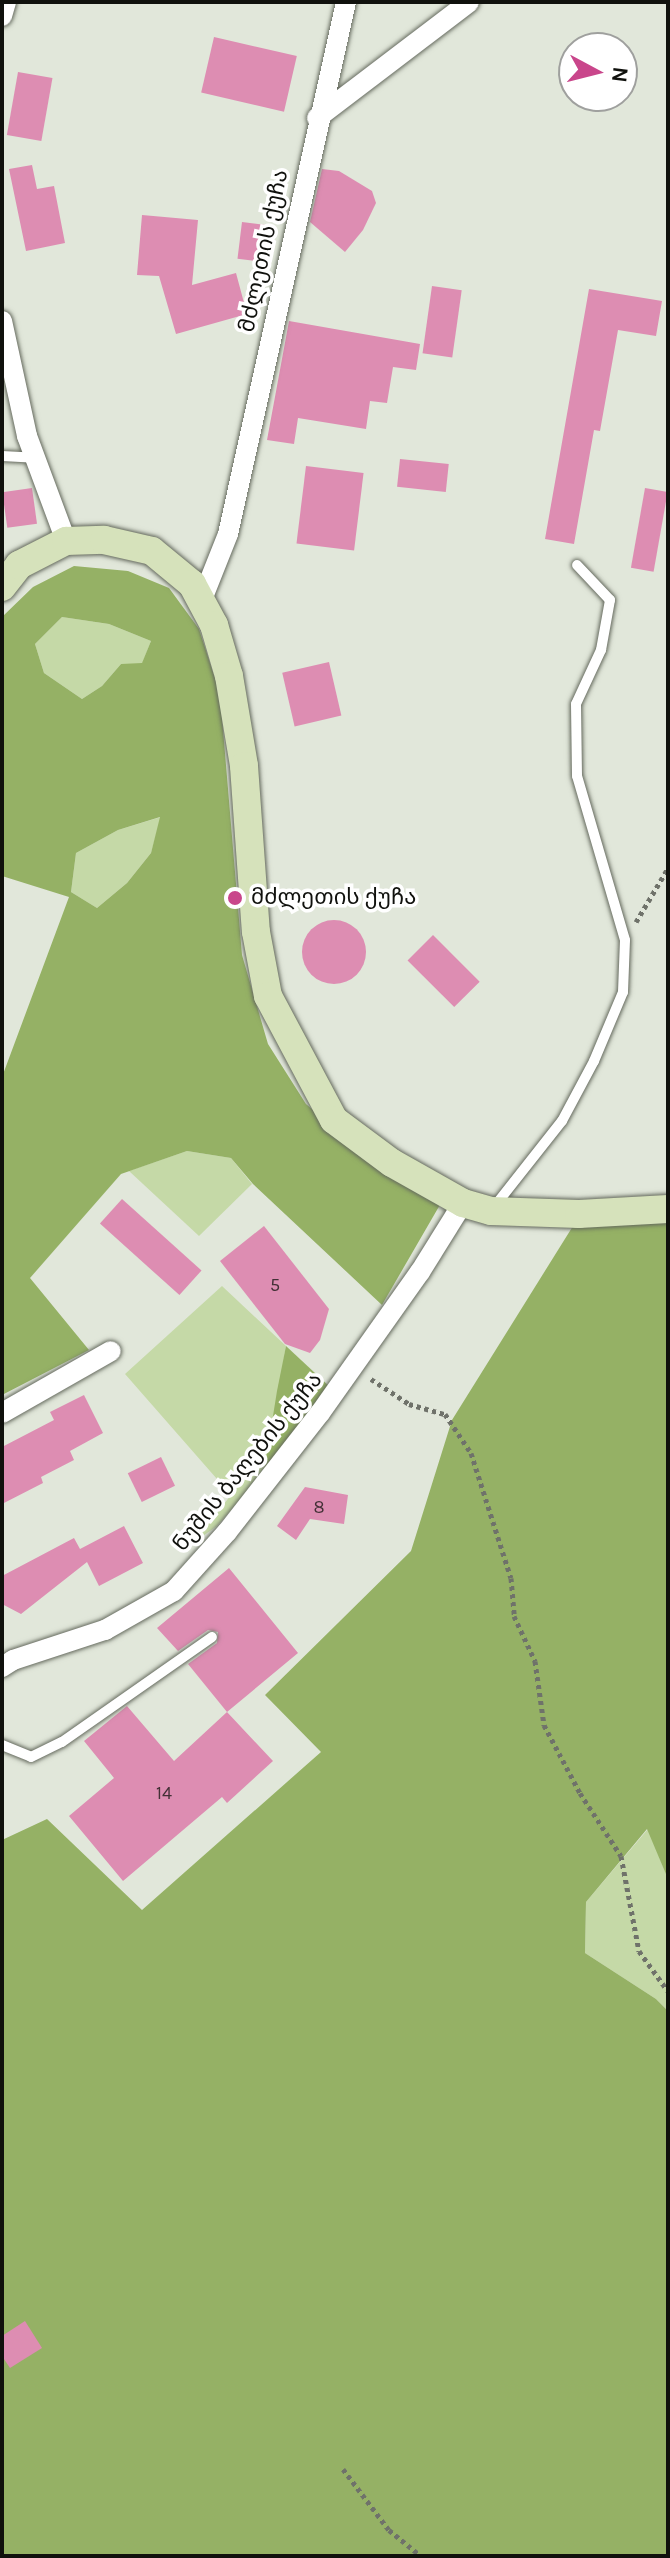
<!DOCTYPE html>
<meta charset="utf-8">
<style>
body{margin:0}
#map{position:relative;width:670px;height:2558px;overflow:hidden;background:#e1e7da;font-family:Karla,"Noto Sans Georgian",sans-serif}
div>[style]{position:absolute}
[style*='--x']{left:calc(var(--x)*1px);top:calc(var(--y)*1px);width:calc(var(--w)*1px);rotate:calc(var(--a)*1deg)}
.green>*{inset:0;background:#c5d9a7}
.forest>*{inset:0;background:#95b165}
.building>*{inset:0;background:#dd8db2;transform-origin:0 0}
.round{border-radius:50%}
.path>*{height:5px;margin-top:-2.5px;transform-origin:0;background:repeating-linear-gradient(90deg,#6f726a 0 4px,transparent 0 8px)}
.roads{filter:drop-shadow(0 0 2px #656a5e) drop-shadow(0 0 2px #656a5e)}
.service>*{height:10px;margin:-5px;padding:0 5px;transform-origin:5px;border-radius:5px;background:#fff}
.minor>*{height:20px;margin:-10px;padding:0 10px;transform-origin:10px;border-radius:10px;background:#fff}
.secondary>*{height:28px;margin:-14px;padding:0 14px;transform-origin:14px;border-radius:14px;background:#d6e2bb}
.dots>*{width:22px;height:22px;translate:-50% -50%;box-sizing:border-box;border:4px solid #fff;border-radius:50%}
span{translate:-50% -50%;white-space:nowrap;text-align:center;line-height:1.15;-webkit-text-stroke:7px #fff;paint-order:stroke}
.number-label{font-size:18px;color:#433036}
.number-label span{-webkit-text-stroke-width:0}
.street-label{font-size:22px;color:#10110d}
.poi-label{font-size:22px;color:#10110d}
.left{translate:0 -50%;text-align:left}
.frame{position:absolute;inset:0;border:4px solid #10110d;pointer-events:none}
.north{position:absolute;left:558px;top:32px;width:80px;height:80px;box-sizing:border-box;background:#fff;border:2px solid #9fa09e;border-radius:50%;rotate:97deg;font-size:22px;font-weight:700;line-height:32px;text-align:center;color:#10110d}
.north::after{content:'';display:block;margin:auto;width:28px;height:36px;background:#c9468b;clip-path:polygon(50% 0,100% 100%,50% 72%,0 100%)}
</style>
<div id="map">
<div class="green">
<i style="clip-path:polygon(62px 617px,109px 624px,151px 641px,142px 664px,121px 664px,102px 686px,82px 699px,44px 673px,35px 644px)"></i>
<i style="clip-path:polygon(161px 817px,151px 853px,127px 883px,97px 908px,71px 892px,76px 853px,118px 830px)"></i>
<i style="clip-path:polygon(187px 1151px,231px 1158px,252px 1184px,199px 1236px,129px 1171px)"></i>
<i style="clip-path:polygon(222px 1286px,286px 1346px,264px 1472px,217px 1526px,193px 1543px,231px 1495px,125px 1374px)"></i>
<i style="clip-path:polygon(648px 1829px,668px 1879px,668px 2011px,656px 1999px,585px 1953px,586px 1902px)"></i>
</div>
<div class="forest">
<i style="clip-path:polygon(evenodd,74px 566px,128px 571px,169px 588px,199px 629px,220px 694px,242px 955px,268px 1044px,306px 1104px,353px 1144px,441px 1203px,382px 1305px,253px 1184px,231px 1158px,187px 1151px,121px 1174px,30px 1278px,89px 1350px,2px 1395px,2px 1077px,69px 897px,2px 876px,2px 617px,33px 587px,74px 566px,62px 617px,109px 624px,151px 641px,142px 663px,121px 664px,102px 686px,82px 699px,44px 673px,35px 644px,62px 617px,74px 566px,160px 817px,151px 853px,127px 883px,97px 908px,71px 892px,76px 853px,118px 830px,160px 817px)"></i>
<i style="clip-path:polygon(668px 1209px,668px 1879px,647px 1829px,586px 1902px,585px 1953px,656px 1999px,668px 2011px,668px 2556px,2px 2556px,2px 1840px,47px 1819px,142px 1910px,321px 1752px,265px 1695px,411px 1551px,452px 1420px,573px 1226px)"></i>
<i style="clip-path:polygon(286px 1346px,330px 1387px,264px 1472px,277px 1391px)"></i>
</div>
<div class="building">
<i style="left:214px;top:37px;width:85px;height:57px;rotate:13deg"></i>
<i style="left:18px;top:72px;width:35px;height:64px;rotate:10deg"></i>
<i style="clip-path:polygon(32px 165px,37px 189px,54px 186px,65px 243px,26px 251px,9px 169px)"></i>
<i style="clip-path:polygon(322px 169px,339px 171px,372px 191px,376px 203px,363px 230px,345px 252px,310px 222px)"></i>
<i style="clip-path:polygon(142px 215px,198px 220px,192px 285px,236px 273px,247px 314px,176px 334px,159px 276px,137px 275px)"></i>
<i style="left:242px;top:222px;width:32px;height:37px;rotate:7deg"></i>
<i style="left:432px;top:286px;width:30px;height:68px;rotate:8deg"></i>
<i style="clip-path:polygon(589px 289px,662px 301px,656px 336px,618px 330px,600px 431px,594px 430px,574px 544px,545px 539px)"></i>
<i style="clip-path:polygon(289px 321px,420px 344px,416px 370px,393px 367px,387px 403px,370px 401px,366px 429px,298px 418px,294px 444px,267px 440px)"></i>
<i style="left:400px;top:459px;width:49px;height:28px;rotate:6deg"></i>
<i style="left:306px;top:466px;width:58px;height:78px;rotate:7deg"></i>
<i style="left:32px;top:488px;width:36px;height:30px;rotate:82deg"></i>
<i style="left:645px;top:488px;width:23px;height:81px;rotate:10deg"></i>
<i style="left:329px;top:662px;width:55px;height:48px;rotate:77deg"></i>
<i class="round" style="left:302px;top:920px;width:64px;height:64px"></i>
<i style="left:433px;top:935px;width:66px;height:36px;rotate:45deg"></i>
<i style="left:122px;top:1199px;width:107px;height:33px;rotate:42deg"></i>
<i style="clip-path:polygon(264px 1226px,329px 1309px,320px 1340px,310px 1353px,285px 1344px,220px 1261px)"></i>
<i style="clip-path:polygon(84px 1395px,103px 1433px,70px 1451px,74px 1460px,41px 1477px,43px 1483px,2px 1504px,2px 1447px,54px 1420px,50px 1412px)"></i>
<i style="left:161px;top:1457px;width:32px;height:37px;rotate:64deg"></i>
<i style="clip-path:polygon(305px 1487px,348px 1495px,344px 1524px,310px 1519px,296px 1540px,277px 1526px)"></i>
<i style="clip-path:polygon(124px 1526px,143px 1563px,99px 1586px,87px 1562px,21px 1614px,2px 1604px,2px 1576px,74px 1538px,80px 1549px)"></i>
<i style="clip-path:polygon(229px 1568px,298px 1653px,227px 1712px,188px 1664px,217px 1643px,218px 1632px,208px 1630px,178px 1651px,157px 1628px)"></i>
<i style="clip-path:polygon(127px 1706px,174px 1761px,227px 1712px,273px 1761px,227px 1803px,222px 1797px,123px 1881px,69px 1816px,114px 1778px,84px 1741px)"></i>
<i style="clip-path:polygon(25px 2321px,42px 2348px,10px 2368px,2px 2356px,2px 2336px)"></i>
</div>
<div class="path">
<i style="--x:636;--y:922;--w:63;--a:-59.3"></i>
<i style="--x:371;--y:1379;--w:45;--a:33.3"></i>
<i style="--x:409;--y:1404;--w:37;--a:16"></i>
<i style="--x:445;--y:1414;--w:47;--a:56.3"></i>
<i style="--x:471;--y:1453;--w:131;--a:72.3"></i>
<i style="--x:511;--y:1578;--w:38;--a:85"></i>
<i style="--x:514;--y:1616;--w:50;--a:65"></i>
<i style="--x:535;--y:1661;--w:65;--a:82"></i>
<i style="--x:544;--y:1725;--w:77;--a:62.1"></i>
<i style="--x:580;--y:1793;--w:75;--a:56.9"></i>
<i style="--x:621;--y:1856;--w:97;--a:79.3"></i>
<i style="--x:639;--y:1951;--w:49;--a:54.1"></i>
<i style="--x:343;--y:2469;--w:76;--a:53"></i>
<i style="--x:389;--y:2530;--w:41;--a:39.1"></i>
</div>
<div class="roads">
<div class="service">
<i style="--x:2;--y:456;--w:33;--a:3"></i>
<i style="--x:494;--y:1207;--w:110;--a:-51.7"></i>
<i style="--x:562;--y:1121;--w:68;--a:-61.9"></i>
<i style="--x:594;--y:1061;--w:75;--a:-67.2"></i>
<i style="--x:623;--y:992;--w:52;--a:-87.8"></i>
<i style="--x:625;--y:940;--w:171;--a:-106.3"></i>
<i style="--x:577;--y:776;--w:72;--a:-90.8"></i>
<i style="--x:576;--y:704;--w:60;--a:-65.2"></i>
<i style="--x:601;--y:650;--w:51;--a:-79.8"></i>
<i style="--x:610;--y:600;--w:48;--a:-133.3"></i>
<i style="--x:2;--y:1745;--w:31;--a:22"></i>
<i style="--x:31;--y:1757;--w:34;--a:-26"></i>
<i style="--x:62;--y:1742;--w:183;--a:-35"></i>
</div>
<div class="minor">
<i style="--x:2;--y:16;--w:15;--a:-74"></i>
<i style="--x:317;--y:118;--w:191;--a:-37.3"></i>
<i style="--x:2;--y:321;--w:118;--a:77.7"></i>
<i style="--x:27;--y:436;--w:112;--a:69.6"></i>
<i style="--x:201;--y:602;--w:73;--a:-68.3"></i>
<i style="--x:228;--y:534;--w:545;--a:-77.49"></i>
<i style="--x:2;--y:1413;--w:125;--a:-29.6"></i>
<i style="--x:2;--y:1667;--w:13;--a:-32"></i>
<i style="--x:13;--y:1660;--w:97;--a:-18.1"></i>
<i style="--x:105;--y:1630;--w:79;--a:-29.5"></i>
<i style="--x:174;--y:1591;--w:79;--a:-48.1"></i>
<i style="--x:227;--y:1532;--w:151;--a:-52"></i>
<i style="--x:320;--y:1413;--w:173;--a:-54.7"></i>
<i style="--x:420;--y:1272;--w:81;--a:-58.1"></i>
</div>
<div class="secondary">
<i style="--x:2;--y:587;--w:28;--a:-52"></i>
<i style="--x:19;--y:565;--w:53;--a:-27.1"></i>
<i style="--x:66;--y:541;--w:38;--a:-2"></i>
<i style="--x:104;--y:540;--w:49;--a:12.9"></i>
<i style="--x:152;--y:551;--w:52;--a:39.5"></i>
<i style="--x:192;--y:584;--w:47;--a:61.8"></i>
<i style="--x:214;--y:625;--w:53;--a:73.6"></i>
<i style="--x:229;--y:676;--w:91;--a:80.5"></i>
<i style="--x:244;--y:766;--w:166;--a:85.9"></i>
<i style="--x:256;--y:932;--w:65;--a:79.4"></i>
<i style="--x:268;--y:996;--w:140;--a:62"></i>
<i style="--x:334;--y:1120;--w:72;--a:36.6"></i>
<i style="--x:392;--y:1163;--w:81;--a:29.4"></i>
<i style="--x:463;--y:1203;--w:29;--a:16"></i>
<i style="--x:491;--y:1211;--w:88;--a:2"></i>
<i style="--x:579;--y:1214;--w:89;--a:-3.2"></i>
</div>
</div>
<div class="dots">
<i style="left:235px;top:898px;background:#c9468b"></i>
</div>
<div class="number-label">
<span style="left:275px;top:1285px">5</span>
<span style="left:319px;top:1507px">8</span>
<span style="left:164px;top:1793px">14</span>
</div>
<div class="street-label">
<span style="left:264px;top:251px;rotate:-78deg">მძლეთის ქუჩა</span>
<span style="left:248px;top:1462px;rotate:-51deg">ნუშის ბაღების ქუჩა</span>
</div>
<div class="poi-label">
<span class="left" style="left:251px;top:898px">მძლეთის ქუჩა</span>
</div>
<div class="frame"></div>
<div class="north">N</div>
</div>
